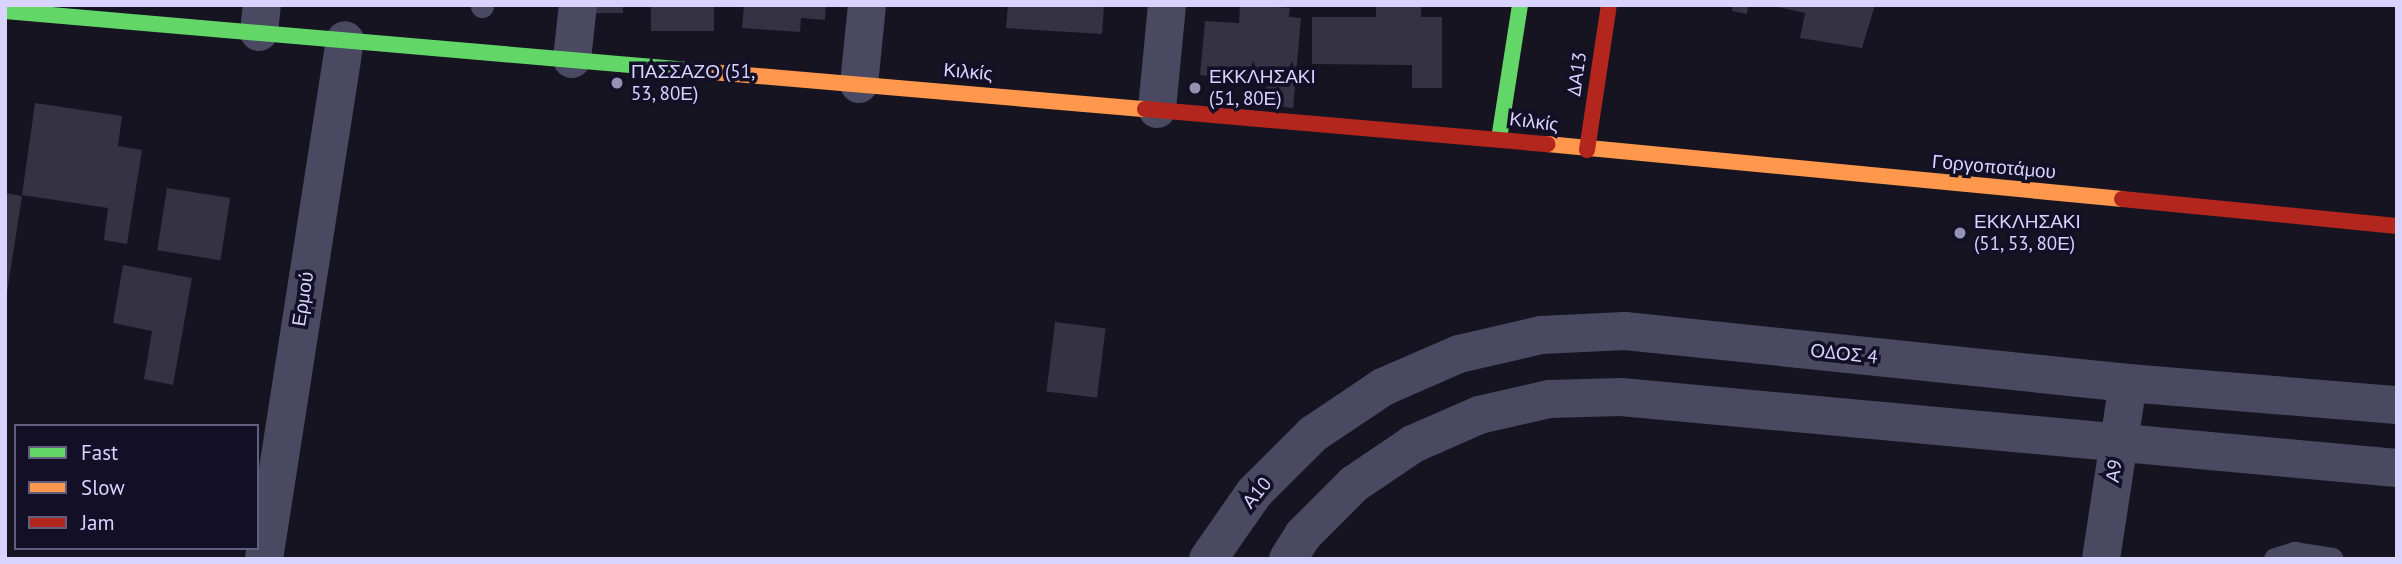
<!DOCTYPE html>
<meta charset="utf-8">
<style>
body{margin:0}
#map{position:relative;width:2402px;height:564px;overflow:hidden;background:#161421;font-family:"PT Sans",sans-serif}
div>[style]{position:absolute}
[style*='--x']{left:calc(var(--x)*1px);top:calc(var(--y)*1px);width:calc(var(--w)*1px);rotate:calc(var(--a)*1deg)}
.building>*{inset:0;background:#343243;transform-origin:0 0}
.lane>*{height:23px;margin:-11.5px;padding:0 11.5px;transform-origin:11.5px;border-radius:11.5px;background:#4a4962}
.street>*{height:38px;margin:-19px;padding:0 19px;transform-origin:19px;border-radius:19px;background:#4a4962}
.fast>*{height:16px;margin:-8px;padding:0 8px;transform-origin:8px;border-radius:8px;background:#63d668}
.slow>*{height:16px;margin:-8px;padding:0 8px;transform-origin:8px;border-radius:8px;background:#ff974d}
.jam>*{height:16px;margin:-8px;padding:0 8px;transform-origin:8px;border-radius:8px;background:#b3261e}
.dots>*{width:19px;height:19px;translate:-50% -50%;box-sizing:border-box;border:4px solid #130f26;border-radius:50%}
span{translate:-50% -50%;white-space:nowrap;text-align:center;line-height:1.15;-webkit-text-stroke:7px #130f26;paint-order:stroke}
.poi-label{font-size:19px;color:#d9d4ff}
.left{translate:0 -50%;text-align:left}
.street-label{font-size:19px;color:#d9d4ff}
.frame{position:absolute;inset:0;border:7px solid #d9d4ff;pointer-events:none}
.legend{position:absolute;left:14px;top:424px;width:245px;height:126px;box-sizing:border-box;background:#130f26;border:2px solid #625e7d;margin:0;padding:9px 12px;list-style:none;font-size:21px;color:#d9d4ff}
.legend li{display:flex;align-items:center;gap:14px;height:35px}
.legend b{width:35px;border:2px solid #625e7d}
</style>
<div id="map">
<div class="building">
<i style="left:586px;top:5px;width:37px;height:8px"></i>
<i style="left:651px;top:5px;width:63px;height:26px"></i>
<i style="clip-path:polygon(744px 5px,826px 5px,825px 20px,801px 18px,800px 32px,742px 28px)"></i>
<i style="clip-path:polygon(1008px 5px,1104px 5px,1102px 34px,1006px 28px)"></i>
<i style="clip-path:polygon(1240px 5px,1290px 8px,1289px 17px,1301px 18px,1293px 108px,1264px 105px,1267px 81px,1200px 75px,1205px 21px,1239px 23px)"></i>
<i style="clip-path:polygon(1376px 5px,1421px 5px,1421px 17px,1442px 17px,1442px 88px,1412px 88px,1412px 65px,1312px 64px,1312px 17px,1376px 17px)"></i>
<i style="clip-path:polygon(1733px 5px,1748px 5px,1747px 14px,1732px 11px)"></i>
<i style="clip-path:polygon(1769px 5px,1875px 5px,1862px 48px,1800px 38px,1805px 13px)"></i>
<i style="clip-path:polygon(35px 103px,122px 116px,118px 146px,142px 150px,127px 244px,104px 240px,108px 208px,22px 195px)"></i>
<i style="left:167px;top:188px;width:64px;height:63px;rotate:9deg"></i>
<i style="clip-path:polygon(5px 193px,22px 196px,7px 292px,5px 292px)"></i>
<i style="clip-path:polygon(123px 265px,192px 278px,173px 385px,144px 379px,152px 331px,113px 323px)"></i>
<i style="left:1055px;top:322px;width:51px;height:70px;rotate:7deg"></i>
</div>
<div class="lane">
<i style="--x:482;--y:5;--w:1;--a:90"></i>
<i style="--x:2275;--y:559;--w:21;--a:-17"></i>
<i style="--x:2295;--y:553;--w:37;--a:9"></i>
</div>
<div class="street">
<i style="--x:259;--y:32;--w:27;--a:-84"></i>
<i style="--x:572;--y:59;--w:54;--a:-83.7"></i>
<i style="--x:859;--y:84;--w:79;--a:-84.2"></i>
<i style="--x:1157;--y:109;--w:104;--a:-84.5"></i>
<i style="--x:264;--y:559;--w:525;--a:-81.13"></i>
<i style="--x:1208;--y:559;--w:80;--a:-55.1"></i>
<i style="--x:1254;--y:493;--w:83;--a:-45"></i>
<i style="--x:1313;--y:434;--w:84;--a:-33.9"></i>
<i style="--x:1383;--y:387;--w:83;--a:-23.5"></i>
<i style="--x:1459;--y:354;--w:84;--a:-13"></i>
<i style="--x:1541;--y:335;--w:84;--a:-2.7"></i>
<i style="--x:1625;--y:331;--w:506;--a:5.9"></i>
<i style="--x:2128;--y:383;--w:270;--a:4.7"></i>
<i style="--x:1288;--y:559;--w:28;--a:-58"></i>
<i style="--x:1303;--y:535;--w:72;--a:-45"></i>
<i style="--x:1354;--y:484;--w:71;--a:-34.1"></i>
<i style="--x:1413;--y:444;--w:72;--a:-23.7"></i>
<i style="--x:1479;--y:415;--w:72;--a:-12.9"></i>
<i style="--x:1549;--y:399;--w:72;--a:-1.6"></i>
<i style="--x:1621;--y:397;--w:779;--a:5.23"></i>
<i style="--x:2101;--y:559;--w:178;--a:-81.3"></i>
</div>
<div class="fast">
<i style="--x:5;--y:11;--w:686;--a:4.94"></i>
<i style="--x:1499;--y:139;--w:136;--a:-81.1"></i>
</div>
<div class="slow">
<i style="--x:688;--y:70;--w:459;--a:4.9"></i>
<i style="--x:1547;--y:144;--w:578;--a:5.46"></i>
</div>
<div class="jam">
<i style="--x:1145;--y:109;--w:404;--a:5"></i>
<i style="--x:1587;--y:150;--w:147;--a:-81.4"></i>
<i style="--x:2122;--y:199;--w:276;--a:5.6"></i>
</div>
<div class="dots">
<i style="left:617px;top:83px;background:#9591b1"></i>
<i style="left:1195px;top:88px;background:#9591b1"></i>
<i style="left:1960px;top:233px;background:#9591b1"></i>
</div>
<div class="poi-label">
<span class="left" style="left:631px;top:83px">ΠΑΣΣΑΖΟ (51,<br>53, 80Ε)</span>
<span class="left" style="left:1209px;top:88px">ΕΚΚΛΗΣΑΚΙ<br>(51, 80Ε)</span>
<span class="left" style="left:1974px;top:233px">ΕΚΚΛΗΣΑΚΙ<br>(51, 53, 80Ε)</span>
</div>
<div class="street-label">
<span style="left:968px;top:72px;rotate:5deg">Κιλκίς</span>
<span style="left:1577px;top:74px;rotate:-82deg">ΔΑ13</span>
<span style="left:1534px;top:122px;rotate:7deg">Κιλκίς</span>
<span style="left:1994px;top:167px;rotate:5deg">Γοργοποτάμου</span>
<span style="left:303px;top:299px;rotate:-81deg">Ερμού</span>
<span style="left:1844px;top:354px;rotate:6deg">ΟΔΟΣ 4</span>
<span style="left:2114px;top:471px;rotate:-82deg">Α9</span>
<span style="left:1257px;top:493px;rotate:-50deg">Α10</span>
</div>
<div class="frame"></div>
<ul class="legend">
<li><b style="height:9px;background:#63d668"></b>Fast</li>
<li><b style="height:9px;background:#ff974d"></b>Slow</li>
<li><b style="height:9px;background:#b3261e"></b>Jam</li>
</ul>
</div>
